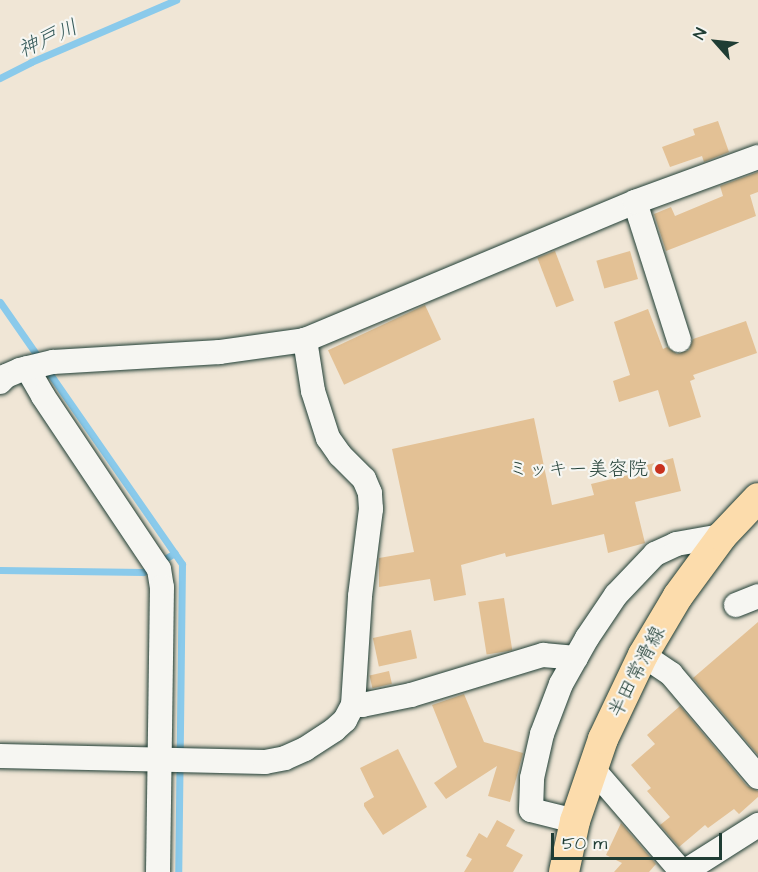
<!DOCTYPE html>
<meta charset="utf-8">
<style>
body{margin:0}
#map{position:relative;width:758px;height:872px;overflow:hidden;background:#f0e6d6;font-family:"Architects Daughter","Klee One",sans-serif}
div>[style]{position:absolute}
[style*='--x']{left:calc(var(--x)*1px);top:calc(var(--y)*1px);width:calc(var(--w)*1px);rotate:calc(var(--a)*1deg)}
.stream>*{height:7px;margin:-3.5px;padding:0 3.5px;transform-origin:3.5px;border-radius:3.5px;background:#8acaeb}
.building>*{inset:0;background:#e3c195;transform-origin:0 0}
.roads{filter:drop-shadow(0 0 2px #1f3d34) drop-shadow(0 0 2px #1f3d34)}
.minor>*{height:24px;margin:-12px;padding:0 12px;transform-origin:12px;border-radius:12px;background:#f6f6f2}
.major>*{height:30px;margin:-15px;padding:0 15px;transform-origin:15px;border-radius:15px;background:#fcdcac}
.dots>*{width:16px;height:16px;translate:-50% -50%;box-sizing:border-box;border:3px solid #f6f6f2;border-radius:50%}
span{translate:-50% -50%;white-space:nowrap;text-align:center;line-height:1.15;-webkit-text-stroke:4.5px #f6f6f2;paint-order:stroke}
.poi-label{font-size:20px;color:#1f3d34}
.right{translate:-100% -50%;text-align:right}
.street-label{font-size:20px;color:#1f3d34}
.water-label{font-size:21px;color:#345959;font-style:italic}
.north{position:absolute;left:686px;top:12px;width:60px;height:60px;-webkit-text-stroke:4px #f6f6f2;paint-order:stroke;rotate:297deg;font-size:16px;font-weight:700;line-height:24px;text-align:center;color:#1f3d34}
.north::after{content:'';display:block;margin:auto;width:21px;height:27px;background:#1f3d34;clip-path:polygon(50% 0,100% 100%,50% 72%,0 100%)}
.scale{position:absolute;left:551px;top:833px;width:171px;height:27px;box-sizing:border-box;border:3px solid #1f3d34;border-top:0;padding-left:8px;font-size:18px;line-height:21px;white-space:nowrap;color:#1f3d34;-webkit-text-stroke:4px #f6f6f2;paint-order:stroke}
</style>
<div id="map">
<div class="stream">
<i style="--x:0;--y:78;--w:35;--a:-27"></i>
<i style="--x:31;--y:62;--w:158;--a:-23.2"></i>
<i style="--x:0;--y:302;--w:319;--a:55.2"></i>
<i style="--x:182;--y:564;--w:308;--a:90.7"></i>
<i style="--x:0;--y:570;--w:143;--a:0.8"></i>
<i style="--x:143;--y:572;--w:37;--a:-31"></i>
</div>
<div class="building">
<i style="clip-path:polygon(718px 121px,729px 152px,704px 162px,702px 156px,670px 167px,662px 147px,695px 135px,693px 129px)"></i>
<i style="clip-path:polygon(758px 172px,758px 192px,750px 195px,756px 216px,666px 251px,654px 214px,671px 207px,675px 216px,723px 196px,720px 186px)"></i>
<i style="left:555px;top:251px;width:53px;height:19px;rotate:69deg"></i>
<i style="left:630px;top:251px;width:29px;height:35px;rotate:74deg"></i>
<i style="left:425px;top:305px;width:38px;height:107px;rotate:65deg"></i>
<i style="clip-path:polygon(648px 309px,663px 349px,667px 347px,677px 354px,689px 350px,693px 339px,746px 321px,757px 353px,693px 375px,695px 379px,690px 381px,701px 417px,669px 427px,658px 390px,619px 402px,613px 381px,630px 375px,614px 322px)"></i>
<i style="clip-path:polygon(534px 418px,552px 505px,594px 495px,591px 484px,637px 473px,636px 468px,673px 458px,681px 491px,635px 502px,645px 543px,608px 553px,604px 534px,506px 557px,505px 553px,461px 565px,466px 595px,434px 601px,430px 579px,379px 587px,379px 558px,414px 552px,392px 449px)"></i>
<i style="left:504px;top:598px;width:53px;height:26px;rotate:81deg"></i>
<i style="clip-path:polygon(758px 622px,758px 755px,693px 678px)"></i>
<i style="left:411px;top:630px;width:29px;height:39px;rotate:78deg"></i>
<i style="left:389px;top:671px;width:13px;height:20px;rotate:77deg"></i>
<i style="clip-path:polygon(464px 694px,484px 742px,523px 753px,510px 802px,488px 796px,497px 766px,446px 799px,434px 783px,457px 767px,432px 705px)"></i>
<i style="clip-path:polygon(680px 706px,747px 786px,758px 791px,758px 797px,739px 814px,734px 809px,708px 828px,705px 825px,679px 847px,660px 825px,670px 817px,647px 791px,651px 788px,631px 765px,655px 744px,647px 735px)"></i>
<i style="clip-path:polygon(398px 749px,427px 807px,383px 835px,364px 806px,364px 803px,374px 797px,360px 768px)"></i>
<i style="clip-path:polygon(497px 820px,515px 830px,506px 846px,523px 855px,513px 872px,464px 872px,472px 859px,466px 856px,479px 833px,487px 838px)"></i>
<i style="clip-path:polygon(621px 823px,656px 864px,649px 872px,614px 872px,622px 863px,606px 855px)"></i>
</div>
<div class="roads">
<div class="minor">
<i style="--x:635;--y:202;--w:145;--a:72.3"></i>
<i style="--x:27;--y:368;--w:32;--a:60"></i>
<i style="--x:43;--y:396;--w:208;--a:56.2"></i>
<i style="--x:159;--y:569;--w:18;--a:81"></i>
<i style="--x:162;--y:587;--w:285;--a:90.8"></i>
<i style="--x:0;--y:382;--w:8;--a:-45"></i>
<i style="--x:6;--y:376;--w:15;--a:-23"></i>
<i style="--x:20;--y:370;--w:34;--a:-14"></i>
<i style="--x:53;--y:362;--w:167;--a:-3.4"></i>
<i style="--x:220;--y:352;--w:86;--a:-8"></i>
<i style="--x:305;--y:340;--w:358;--a:-22.7"></i>
<i style="--x:635;--y:202;--w:131;--a:-20.1"></i>
<i style="--x:736;--y:605;--w:24;--a:-22"></i>
<i style="--x:643;--y:655;--w:34;--a:34"></i>
<i style="--x:671;--y:674;--w:135;--a:49.8"></i>
<i style="--x:353;--y:705;--w:9;--a:0"></i>
<i style="--x:362;--y:705;--w:50;--a:-11.5"></i>
<i style="--x:411;--y:695;--w:138;--a:-16.9"></i>
<i style="--x:543;--y:655;--w:33;--a:5"></i>
<i style="--x:0;--y:756;--w:265;--a:1.3"></i>
<i style="--x:265;--y:762;--w:20;--a:-11"></i>
<i style="--x:285;--y:758;--w:22;--a:-24"></i>
<i style="--x:305;--y:749;--w:35;--a:-33"></i>
<i style="--x:334;--y:730;--w:15;--a:-42"></i>
<i style="--x:345;--y:720;--w:17;--a:-62"></i>
<i style="--x:353;--y:705;--w:109;--a:-86.3"></i>
<i style="--x:360;--y:596;--w:88;--a:-82.8"></i>
<i style="--x:371;--y:509;--w:16;--a:-94"></i>
<i style="--x:370;--y:493;--w:15;--a:-113"></i>
<i style="--x:364;--y:479;--w:34;--a:-135"></i>
<i style="--x:340;--y:455;--w:21;--a:-125"></i>
<i style="--x:328;--y:438;--w:49;--a:-107.7"></i>
<i style="--x:313;--y:391;--w:52;--a:-98.9"></i>
<i style="--x:593;--y:769;--w:136;--a:49.2"></i>
<i style="--x:575;--y:821;--w:45;--a:-166"></i>
<i style="--x:531;--y:810;--w:32;--a:-88"></i>
<i style="--x:532;--y:778;--w:45;--a:-77.2"></i>
<i style="--x:542;--y:734;--w:53;--a:-69.2"></i>
<i style="--x:561;--y:684;--w:53;--a:-60.5"></i>
<i style="--x:587;--y:638;--w:52;--a:-56"></i>
<i style="--x:616;--y:595;--w:57;--a:-46.4"></i>
<i style="--x:655;--y:554;--w:23;--a:-25"></i>
<i style="--x:676;--y:544;--w:47;--a:-9.9"></i>
<i style="--x:684;--y:872;--w:88;--a:-32.4"></i>
</div>
<div class="major">
<i style="--x:564;--y:872;--w:52;--a:-77.8"></i>
<i style="--x:575;--y:821;--w:87;--a:-71.1"></i>
<i style="--x:603;--y:739;--w:93;--a:-64.5"></i>
<i style="--x:643;--y:655;--w:69;--a:-59.3"></i>
<i style="--x:678;--y:596;--w:74;--a:-53.7"></i>
<i style="--x:722;--y:536;--w:52;--a:-46.5"></i>
</div>
</div>
<div class="dots">
<i style="left:660px;top:469px;background:#c8321e"></i>
</div>
<div class="poi-label">
<span class="right" style="left:648px;top:469px">ミッキー美容院</span>
</div>
<div class="street-label">
<span style="left:637px;top:672px;rotate:-63deg">半田常滑線</span>
</div>
<div class="water-label">
<span style="left:48px;top:39px;rotate:-24deg">神戸川</span>
</div>
<div class="north">N</div>
<div class="scale">50 m</div>
</div>
